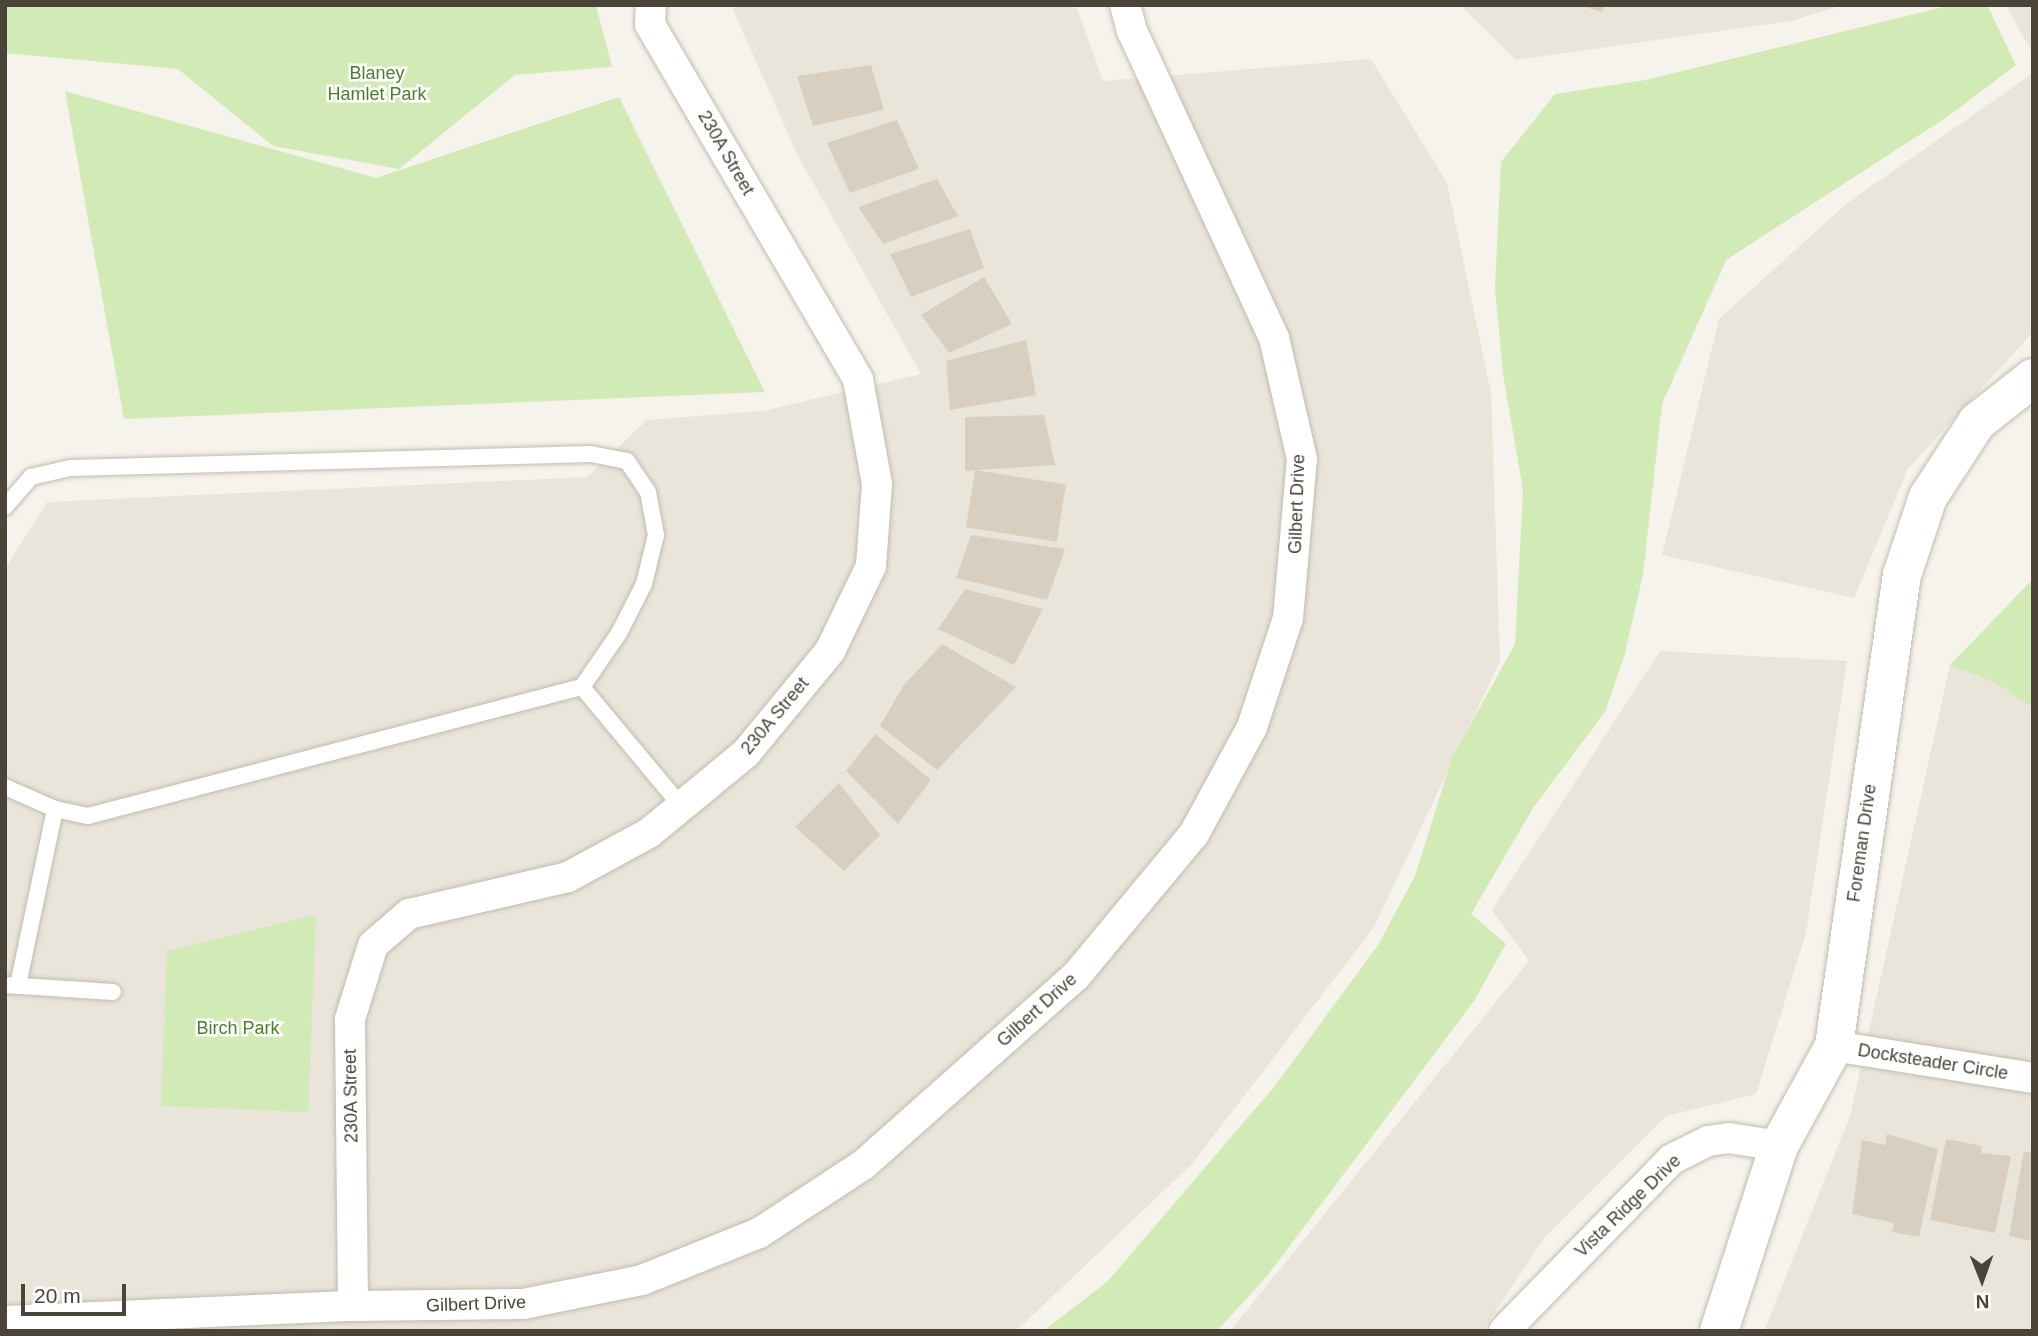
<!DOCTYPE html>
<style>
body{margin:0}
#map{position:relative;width:2038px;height:1336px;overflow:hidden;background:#f6f3ec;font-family:Arial,sans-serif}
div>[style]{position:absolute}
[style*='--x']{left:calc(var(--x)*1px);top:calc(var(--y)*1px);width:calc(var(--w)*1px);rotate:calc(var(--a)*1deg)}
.residential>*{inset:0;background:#eae5da}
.green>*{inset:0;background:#d2eab5}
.building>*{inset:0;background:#d8cfc1;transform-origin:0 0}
.roads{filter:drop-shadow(0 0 2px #c2bbae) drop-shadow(0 0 2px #c2bbae)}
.service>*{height:16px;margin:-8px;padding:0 8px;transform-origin:8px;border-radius:8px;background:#fff}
.minor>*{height:30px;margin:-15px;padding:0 15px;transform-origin:15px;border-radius:15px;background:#fff}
.tertiary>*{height:38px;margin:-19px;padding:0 19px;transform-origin:19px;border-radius:19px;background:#fff}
span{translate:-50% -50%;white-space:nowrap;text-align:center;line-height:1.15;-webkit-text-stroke:5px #fff;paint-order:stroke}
.park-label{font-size:18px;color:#4a7f2a}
.street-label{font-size:18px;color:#4b4439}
.frame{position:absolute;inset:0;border:7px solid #4b4439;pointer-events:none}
.north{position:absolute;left:1947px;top:1245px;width:70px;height:70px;-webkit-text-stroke:5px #fff;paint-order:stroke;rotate:179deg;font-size:19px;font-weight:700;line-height:28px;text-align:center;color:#4b4439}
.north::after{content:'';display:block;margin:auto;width:24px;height:32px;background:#4b4439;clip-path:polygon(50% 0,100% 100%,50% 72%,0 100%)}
.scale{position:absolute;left:21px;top:1284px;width:105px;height:32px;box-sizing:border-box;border:4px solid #4b4439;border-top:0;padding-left:9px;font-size:21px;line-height:24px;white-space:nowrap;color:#4b4439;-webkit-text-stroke:5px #fff;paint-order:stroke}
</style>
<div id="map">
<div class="residential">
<i style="clip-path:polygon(731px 5px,1076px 5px,1103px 81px,1371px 59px,1447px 183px,1491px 393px,1500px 661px,1374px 927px,1192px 1164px,1016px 1331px,5px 1331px,5px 569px,47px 502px,587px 477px,647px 420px,763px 411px,921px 374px,798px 156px)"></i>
<i style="clip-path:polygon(1460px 5px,1844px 5px,1791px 21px,1516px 60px)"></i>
<i style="clip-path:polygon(2006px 5px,2033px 5px,2033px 55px)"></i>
<i style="clip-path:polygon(2033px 73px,2033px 332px,1908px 469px,1854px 598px,1662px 555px,1719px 319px,1846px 204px)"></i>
<i style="clip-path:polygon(1660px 651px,1847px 661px,1806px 933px,1756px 1094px,1666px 1116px,1545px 1237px,1482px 1331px,1230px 1331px,1529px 961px,1492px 910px)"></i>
<i style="clip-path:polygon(1950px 665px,1996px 683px,2033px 708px,2033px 1331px,1764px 1331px,1850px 1116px)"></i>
</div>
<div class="green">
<i style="clip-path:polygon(5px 5px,596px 5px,612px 67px,515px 75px,399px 169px,273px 146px,178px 69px,5px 53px)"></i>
<i style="clip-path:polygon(1951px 5px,1987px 5px,2016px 65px,1950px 115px,1726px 260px,1662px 404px,1643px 575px,1624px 657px,1605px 712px,1533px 808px,1471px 914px,1506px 944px,1474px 1001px,1267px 1276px,1217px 1331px,1043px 1331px,1107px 1282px,1274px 1087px,1378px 945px,1415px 876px,1452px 758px,1515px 644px,1523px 490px,1503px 374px,1495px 288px,1501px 162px,1555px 94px,1646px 80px)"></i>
<i style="clip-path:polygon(65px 91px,376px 178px,619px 97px,765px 392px,124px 419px)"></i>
<i style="clip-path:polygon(2033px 579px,2033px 708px,1996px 683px,1950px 665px)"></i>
<i style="clip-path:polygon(316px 915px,308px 1112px,161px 1106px,167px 951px)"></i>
</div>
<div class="building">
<i style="clip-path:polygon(1577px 5px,1604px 5px,1603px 12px)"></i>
<i style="clip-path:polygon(871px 65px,884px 110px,813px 126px,797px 76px)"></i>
<i style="clip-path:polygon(897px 120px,919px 169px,850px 193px,827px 143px)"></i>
<i style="clip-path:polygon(937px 179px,958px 216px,883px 244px,858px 207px)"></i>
<i style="clip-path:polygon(970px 229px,984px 268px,911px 297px,890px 254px)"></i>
<i style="clip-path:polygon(984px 277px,1012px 324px,949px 353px,921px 315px)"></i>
<i style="clip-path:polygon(1026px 340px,1036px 395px,950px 410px,946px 361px)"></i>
<i style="clip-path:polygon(1044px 415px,1055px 465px,965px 471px,965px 417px)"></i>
<i style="left:975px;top:470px;width:92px;height:58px;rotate:9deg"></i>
<i style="clip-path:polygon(971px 535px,1065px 549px,1047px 600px,956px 578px)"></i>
<i style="clip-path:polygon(965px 589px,1043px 609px,1014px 665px,938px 629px)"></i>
<i style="clip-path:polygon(942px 644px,1016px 687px,937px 770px,880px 726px,903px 686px)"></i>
<i style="clip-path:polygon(875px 734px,931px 780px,898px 824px,846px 771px)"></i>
<i style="clip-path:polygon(839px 783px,880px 835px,844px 871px,795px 827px)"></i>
<i style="clip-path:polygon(1887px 1134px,1938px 1149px,1919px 1237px,1892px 1232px,1894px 1223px,1852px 1214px,1862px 1140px,1885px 1145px)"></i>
<i style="clip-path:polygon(1946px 1139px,1982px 1146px,1981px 1153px,2011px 1156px,1995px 1233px,1930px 1220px)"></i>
<i style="clip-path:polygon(2024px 1151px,2033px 1153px,2033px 1241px,2009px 1236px)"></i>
</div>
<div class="roads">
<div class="service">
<i style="--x:5;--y:507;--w:40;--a:-49"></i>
<i style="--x:31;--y:477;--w:40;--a:-13"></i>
<i style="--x:70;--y:468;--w:521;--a:-1.54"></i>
<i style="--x:591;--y:454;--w:37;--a:11"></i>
<i style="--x:627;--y:461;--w:37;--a:56"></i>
<i style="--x:648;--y:492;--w:44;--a:79.5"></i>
<i style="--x:656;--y:535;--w:50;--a:103.8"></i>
<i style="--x:644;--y:584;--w:55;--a:117"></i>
<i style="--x:619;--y:633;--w:65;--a:124.4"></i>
<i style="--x:582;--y:687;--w:155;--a:50.2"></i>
<i style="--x:5;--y:787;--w:55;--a:23.7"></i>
<i style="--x:55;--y:809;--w:34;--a:12"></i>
<i style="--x:88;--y:816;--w:511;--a:-14.64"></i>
<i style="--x:5;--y:985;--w:108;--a:3.7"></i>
<i style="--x:18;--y:985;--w:180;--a:-78.1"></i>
</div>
<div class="minor">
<i style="--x:1834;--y:1046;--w:202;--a:9.1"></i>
<i style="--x:353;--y:1306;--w:287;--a:-90.6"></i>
<i style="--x:350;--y:1019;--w:77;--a:-72.7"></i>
<i style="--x:373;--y:945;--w:48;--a:-40.7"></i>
<i style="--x:409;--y:914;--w:163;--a:-13.1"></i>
<i style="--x:568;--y:877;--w:92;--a:-28.5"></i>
<i style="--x:649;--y:833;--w:126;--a:-39.5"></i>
<i style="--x:746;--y:753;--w:132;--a:-50.5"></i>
<i style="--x:830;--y:651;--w:94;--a:-64.2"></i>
<i style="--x:871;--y:566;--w:82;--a:-85.8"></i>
<i style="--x:877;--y:484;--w:107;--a:-100.3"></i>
<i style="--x:858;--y:379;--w:411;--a:-120.4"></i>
<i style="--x:650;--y:24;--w:19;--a:-87"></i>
<i style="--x:5;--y:1321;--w:348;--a:-2.5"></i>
<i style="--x:353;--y:1306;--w:170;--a:-0.7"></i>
<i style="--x:523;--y:1304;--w:121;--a:-11.4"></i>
<i style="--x:642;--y:1280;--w:126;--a:-21.9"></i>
<i style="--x:759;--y:1233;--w:124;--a:-33.2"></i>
<i style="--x:863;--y:1165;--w:285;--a:-41.6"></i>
<i style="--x:1076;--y:976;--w:185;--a:-50.3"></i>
<i style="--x:1194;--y:834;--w:122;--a:-61.5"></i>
<i style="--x:1252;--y:727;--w:115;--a:-71.7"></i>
<i style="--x:1288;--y:618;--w:160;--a:-85"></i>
<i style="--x:1302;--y:459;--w:124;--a:-103"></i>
<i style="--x:1274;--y:338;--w:338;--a:-114.8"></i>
<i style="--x:1132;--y:31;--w:27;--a:-105"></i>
<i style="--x:1504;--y:1331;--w:240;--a:-45.7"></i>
<i style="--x:1672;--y:1159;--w:40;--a:-26.6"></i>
<i style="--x:1708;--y:1141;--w:21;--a:-8"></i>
<i style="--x:1729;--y:1138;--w:51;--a:9.1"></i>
</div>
<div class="tertiary">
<i style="--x:1719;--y:1331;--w:194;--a:-72"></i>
<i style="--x:1779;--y:1146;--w:114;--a:-61.2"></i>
<i style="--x:1834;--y:1046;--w:476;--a:-81.8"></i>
<i style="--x:1902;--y:575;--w:82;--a:-71.6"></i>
<i style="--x:1928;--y:497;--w:90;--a:-56.8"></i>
<i style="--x:1977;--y:422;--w:71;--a:-38.2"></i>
</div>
</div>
<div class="park-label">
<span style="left:377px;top:84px">Blaney<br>Hamlet Park</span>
<span style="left:238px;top:1028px">Birch Park</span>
</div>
<div class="street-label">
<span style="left:726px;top:153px;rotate:60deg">230A Street</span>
<span style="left:1297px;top:504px;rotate:-88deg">Gilbert Drive</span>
<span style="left:775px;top:716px;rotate:-50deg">230A Street</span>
<span style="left:1862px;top:843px;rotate:-82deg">Foreman Drive</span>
<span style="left:1037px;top:1010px;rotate:-42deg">Gilbert Drive</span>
<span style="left:1933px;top:1062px;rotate:9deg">Docksteader Circle</span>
<span style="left:351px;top:1096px;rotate:-91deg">230A Street</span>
<span style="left:1628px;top:1206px;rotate:-44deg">Vista Ridge Drive</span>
<span style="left:476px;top:1304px;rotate:-2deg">Gilbert Drive</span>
</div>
<div class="frame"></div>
<div class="north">N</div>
<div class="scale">20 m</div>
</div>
